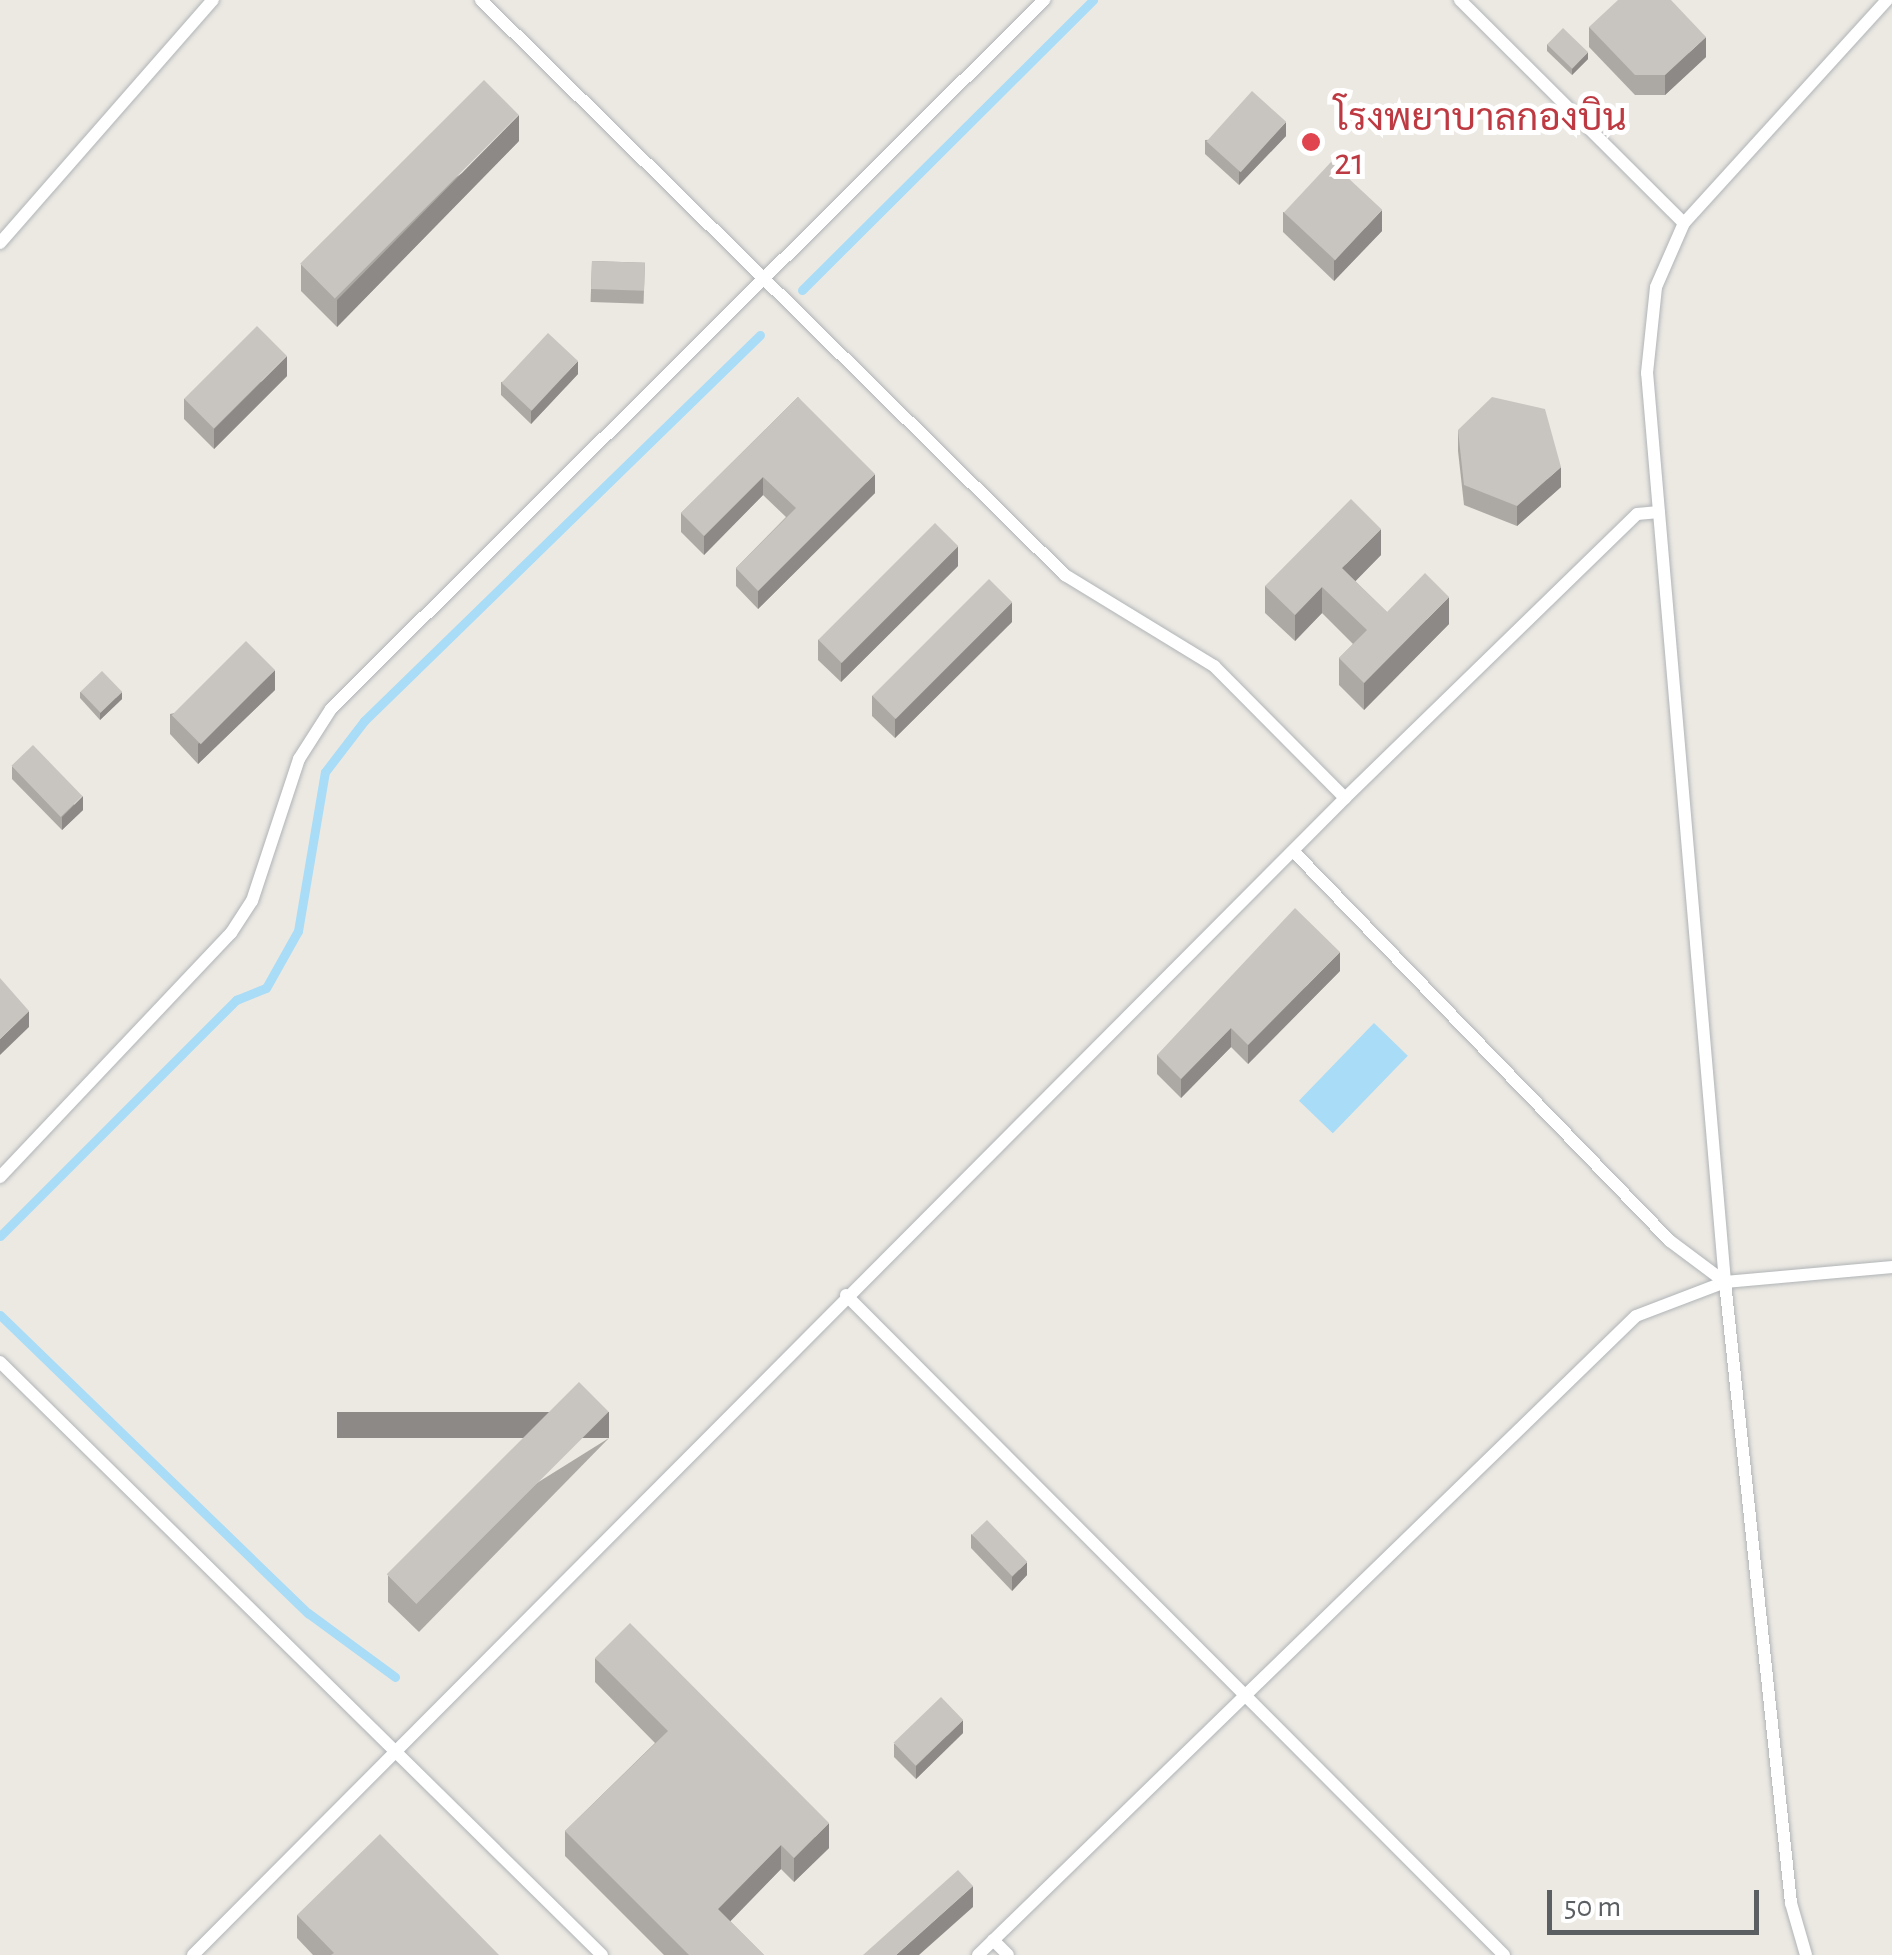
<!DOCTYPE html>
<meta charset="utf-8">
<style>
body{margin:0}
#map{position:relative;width:1892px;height:1955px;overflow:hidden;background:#ece9e3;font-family:"Alegreya Sans",Sarabun,sans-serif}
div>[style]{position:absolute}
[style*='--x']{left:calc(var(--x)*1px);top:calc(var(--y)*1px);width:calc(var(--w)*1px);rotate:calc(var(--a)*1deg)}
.water>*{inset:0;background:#a9dcf6;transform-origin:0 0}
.stream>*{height:9px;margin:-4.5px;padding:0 4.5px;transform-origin:4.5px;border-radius:4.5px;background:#a9dcf6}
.roads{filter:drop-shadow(0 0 2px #b0b4b7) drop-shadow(0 0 2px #b0b4b7)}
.lane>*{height:12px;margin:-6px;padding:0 6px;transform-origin:6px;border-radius:6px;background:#fff}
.wall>*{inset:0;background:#aca9a4;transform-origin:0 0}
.shaded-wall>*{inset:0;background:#8c8986;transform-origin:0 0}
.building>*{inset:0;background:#c8c4bf;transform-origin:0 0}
.dots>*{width:28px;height:28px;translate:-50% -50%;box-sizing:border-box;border:5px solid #fff;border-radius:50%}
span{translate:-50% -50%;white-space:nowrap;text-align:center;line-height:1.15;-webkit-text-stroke:10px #fff;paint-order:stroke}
.health-label{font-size:38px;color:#be3a42}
.left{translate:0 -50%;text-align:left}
.scale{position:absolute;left:1547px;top:1890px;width:212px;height:45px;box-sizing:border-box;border:5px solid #5b5f62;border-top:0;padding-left:12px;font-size:30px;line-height:35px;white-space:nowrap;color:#5b5f62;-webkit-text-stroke:8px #fff;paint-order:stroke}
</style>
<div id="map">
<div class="water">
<i style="left:1374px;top:1023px;width:47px;height:108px;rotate:44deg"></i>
</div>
<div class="stream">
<i style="--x:802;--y:290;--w:411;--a:-44.9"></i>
<i style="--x:0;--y:1236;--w:334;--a:-45"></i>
<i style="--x:236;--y:1000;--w:32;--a:-22"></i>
<i style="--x:266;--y:988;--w:65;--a:-60.7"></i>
<i style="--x:298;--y:931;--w:161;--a:-80.4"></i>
<i style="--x:325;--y:772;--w:64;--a:-52.6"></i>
<i style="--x:364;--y:721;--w:553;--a:-44.27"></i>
<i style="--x:0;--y:1315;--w:429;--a:44.1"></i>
<i style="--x:308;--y:1613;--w:108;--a:36.3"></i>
</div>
<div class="roads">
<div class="lane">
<i style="--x:481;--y:0;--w:820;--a:44.56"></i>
<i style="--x:1065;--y:575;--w:175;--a:31.4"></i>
<i style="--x:1214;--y:666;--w:186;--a:45.2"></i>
<i style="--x:1460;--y:0;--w:316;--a:44.9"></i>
<i style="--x:0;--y:243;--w:323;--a:-48.8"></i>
<i style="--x:1295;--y:853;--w:540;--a:45.98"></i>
<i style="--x:1670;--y:1241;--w:69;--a:36.7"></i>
<i style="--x:0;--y:1177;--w:336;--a:-46.6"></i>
<i style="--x:231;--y:933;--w:38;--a:-57"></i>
<i style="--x:252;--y:901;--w:150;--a:-71.7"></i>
<i style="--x:299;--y:759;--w:59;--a:-57.4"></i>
<i style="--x:331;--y:709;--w:1006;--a:-44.84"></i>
<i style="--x:846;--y:1295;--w:932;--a:45.09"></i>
<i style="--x:0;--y:1362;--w:845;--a:44.57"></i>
<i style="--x:993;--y:1940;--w:21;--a:45"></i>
<i style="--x:193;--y:1955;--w:1633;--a:-45.12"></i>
<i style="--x:1345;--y:798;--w:407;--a:-44.2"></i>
<i style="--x:1637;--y:514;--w:22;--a:-5"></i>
<i style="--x:978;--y:1955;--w:917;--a:-44.16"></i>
<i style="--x:1636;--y:1316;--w:95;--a:-20.9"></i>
<i style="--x:1725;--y:1282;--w:168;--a:-5.1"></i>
<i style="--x:1806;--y:1955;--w:54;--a:-106.1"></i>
<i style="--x:1791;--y:1903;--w:624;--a:-96.07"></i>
<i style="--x:1725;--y:1282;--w:912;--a:-94.9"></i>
<i style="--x:1647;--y:373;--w:86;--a:-84"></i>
<i style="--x:1656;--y:287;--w:70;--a:-66.4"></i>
<i style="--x:1684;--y:223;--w:302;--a:-47.7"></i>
</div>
</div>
<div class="wall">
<i style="clip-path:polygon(1589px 27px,1706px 57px,1665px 95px,1635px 95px,1589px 47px)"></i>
<i style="clip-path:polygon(1547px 44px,1588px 59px,1572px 75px,1547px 51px)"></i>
<i style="clip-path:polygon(1286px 136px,1239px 185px,1205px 154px,1205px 140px)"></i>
<i style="clip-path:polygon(519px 141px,337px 327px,301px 291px,301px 265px)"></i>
<i style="clip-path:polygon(1283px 212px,1382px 231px,1334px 281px,1283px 232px)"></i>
<i style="left:592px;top:261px;width:53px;height:41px;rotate:2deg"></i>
<i style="clip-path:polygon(578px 374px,531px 424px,501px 395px,501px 382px)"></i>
<i style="clip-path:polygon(287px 376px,214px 449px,184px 419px,184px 399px)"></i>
<i style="clip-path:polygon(798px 397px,875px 493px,758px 609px,736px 586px,736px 568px,786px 517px,763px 495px,704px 555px,681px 532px,681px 513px)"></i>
<i style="clip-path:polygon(1458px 430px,1561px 487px,1517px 526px,1464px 505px,1458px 451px)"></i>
<i style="clip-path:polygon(1381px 555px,1355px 581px,1387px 612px,1449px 624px,1364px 710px,1339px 685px,1339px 658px,1353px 644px,1322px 613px,1295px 641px,1265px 613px,1265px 586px)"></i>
<i style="clip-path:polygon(958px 566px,841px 682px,818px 660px,818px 640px)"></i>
<i style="clip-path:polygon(1012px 622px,895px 738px,872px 716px,872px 696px)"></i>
<i style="clip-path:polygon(275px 690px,198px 764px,170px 734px,170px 714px)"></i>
<i style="clip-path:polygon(80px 692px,122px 699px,100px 720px,80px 698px)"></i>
<i style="clip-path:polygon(12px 766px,83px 810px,62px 830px,12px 779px)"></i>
<i style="clip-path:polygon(1340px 971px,1248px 1064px,1231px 1047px,1181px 1098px,1157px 1074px,1157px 1055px)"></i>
<i style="clip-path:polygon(609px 1438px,419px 1632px,388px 1602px,388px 1576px)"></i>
<i style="clip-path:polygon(971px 1534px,1027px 1575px,1012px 1591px,971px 1548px)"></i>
<i style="clip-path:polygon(595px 1658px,829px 1848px,794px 1882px,781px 1869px,730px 1921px,764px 1955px,664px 1955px,565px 1856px,565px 1831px,655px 1743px,595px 1682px)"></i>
<i style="clip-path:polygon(963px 1733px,916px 1779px,894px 1757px,894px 1744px)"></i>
<i style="clip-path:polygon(297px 1915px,499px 1955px,313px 1955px,297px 1938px)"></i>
</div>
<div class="shaded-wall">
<i style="clip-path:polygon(1706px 37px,1706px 57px,1665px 95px,1665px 75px)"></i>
<i style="clip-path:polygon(1588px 52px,1588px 59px,1572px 75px,1572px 68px)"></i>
<i style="clip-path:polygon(519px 115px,519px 141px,337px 327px,337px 300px)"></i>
<i style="clip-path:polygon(1286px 122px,1286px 136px,1239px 185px,1239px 172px)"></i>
<i style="clip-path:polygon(1382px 210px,1382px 231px,1334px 281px,1334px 261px)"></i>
<i style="clip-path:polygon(287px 356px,287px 376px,214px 449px,214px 429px)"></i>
<i style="clip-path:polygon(578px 361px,578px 374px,531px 424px,531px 410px)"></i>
<i style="clip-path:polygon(1561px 467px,1561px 487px,1517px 526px,1517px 506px)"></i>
<i style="clip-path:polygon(875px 474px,875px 493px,758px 609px,758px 591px)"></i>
<i style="clip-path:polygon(763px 477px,763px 495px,704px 555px,704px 536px)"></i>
<i style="clip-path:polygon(1381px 529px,1381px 555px,1342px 595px,1342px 568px)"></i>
<i style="clip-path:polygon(958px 546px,958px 566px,841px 682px,841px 662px)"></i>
<i style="clip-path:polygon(1322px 587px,1322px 613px,1295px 641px,1295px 615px)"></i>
<i style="clip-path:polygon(1449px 597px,1449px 624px,1364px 710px,1364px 683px)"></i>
<i style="clip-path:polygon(1012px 602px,1012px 622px,895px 738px,895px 718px)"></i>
<i style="clip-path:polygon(275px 670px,275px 690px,198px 764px,198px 744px)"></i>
<i style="clip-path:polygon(122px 692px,122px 699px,100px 720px,100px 713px)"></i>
<i style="clip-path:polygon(83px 796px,83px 810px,62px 830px,62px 817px)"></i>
<i style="clip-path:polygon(1340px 952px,1340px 971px,1248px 1064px,1248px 1045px)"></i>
<i style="clip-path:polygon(29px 1011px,29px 1027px,0 1055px,0 1039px)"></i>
<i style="clip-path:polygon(1231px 1028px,1231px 1047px,1181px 1098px,1181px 1079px)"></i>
<i style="left:609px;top:1412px;width:26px;height:272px;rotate:90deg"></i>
<i style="clip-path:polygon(1027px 1562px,1027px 1575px,1012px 1591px,1012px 1577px)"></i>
<i style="clip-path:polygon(963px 1720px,963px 1733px,916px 1779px,916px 1766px)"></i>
<i style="clip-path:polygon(829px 1823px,829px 1848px,794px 1882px,794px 1858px)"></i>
<i style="clip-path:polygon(781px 1845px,781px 1869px,718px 1934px,718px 1909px)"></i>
<i style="clip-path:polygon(973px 1886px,973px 1907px,919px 1955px,896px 1955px)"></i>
</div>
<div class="building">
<i style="clip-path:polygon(1618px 0,1671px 0,1706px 37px,1665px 75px,1635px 75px,1589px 27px)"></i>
<i style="left:1563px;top:28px;width:35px;height:23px;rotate:44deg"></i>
<i style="left:484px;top:80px;width:49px;height:260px;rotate:45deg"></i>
<i style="left:1252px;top:91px;width:46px;height:68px;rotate:42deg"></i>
<i style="left:1331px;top:162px;width:70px;height:69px;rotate:43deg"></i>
<i style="left:592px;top:261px;width:53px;height:28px;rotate:2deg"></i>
<i style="left:257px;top:326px;width:42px;height:103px;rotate:45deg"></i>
<i style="left:548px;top:333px;width:41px;height:68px;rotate:43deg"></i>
<i style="clip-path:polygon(798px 397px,875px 474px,758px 591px,736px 568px,796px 508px,763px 477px,704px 536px,681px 513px)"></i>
<i style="clip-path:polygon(1492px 397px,1545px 409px,1561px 467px,1517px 506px,1464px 485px,1458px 430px)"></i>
<i style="clip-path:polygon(1351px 499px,1381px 529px,1342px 568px,1387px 612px,1425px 573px,1449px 597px,1364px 683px,1339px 658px,1367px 630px,1322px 587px,1295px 615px,1265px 586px)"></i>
<i style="left:935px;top:523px;width:33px;height:165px;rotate:45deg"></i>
<i style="left:989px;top:579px;width:33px;height:165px;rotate:45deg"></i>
<i style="left:246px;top:641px;width:41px;height:105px;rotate:45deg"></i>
<i style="left:102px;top:671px;width:29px;height:30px;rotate:46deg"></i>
<i style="left:33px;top:745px;width:71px;height:30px;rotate:46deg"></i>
<i style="clip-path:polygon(1295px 908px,1340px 952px,1248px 1045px,1231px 1028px,1181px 1079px,1157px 1055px)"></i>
<i style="clip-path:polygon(0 978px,29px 1011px,0 1039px)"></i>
<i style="left:579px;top:1382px;width:42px;height:272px;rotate:45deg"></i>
<i style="left:987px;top:1520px;width:58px;height:21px;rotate:46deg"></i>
<i style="clip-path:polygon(630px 1623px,829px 1823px,794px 1858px,781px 1845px,718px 1909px,764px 1955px,689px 1955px,565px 1831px,668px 1731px,595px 1658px)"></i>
<i style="left:941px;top:1697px;width:32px;height:66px;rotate:46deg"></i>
<i style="clip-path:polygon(380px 1834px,499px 1955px,331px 1955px,334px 1953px,297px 1915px)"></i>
<i style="clip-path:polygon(958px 1870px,973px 1886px,896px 1955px,863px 1955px)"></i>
</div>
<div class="dots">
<i style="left:1311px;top:142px;background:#e0444e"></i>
</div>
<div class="health-label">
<span class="left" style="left:1334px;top:142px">โรงพยาบาลกองบิน<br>21</span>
</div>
<div class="scale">50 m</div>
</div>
